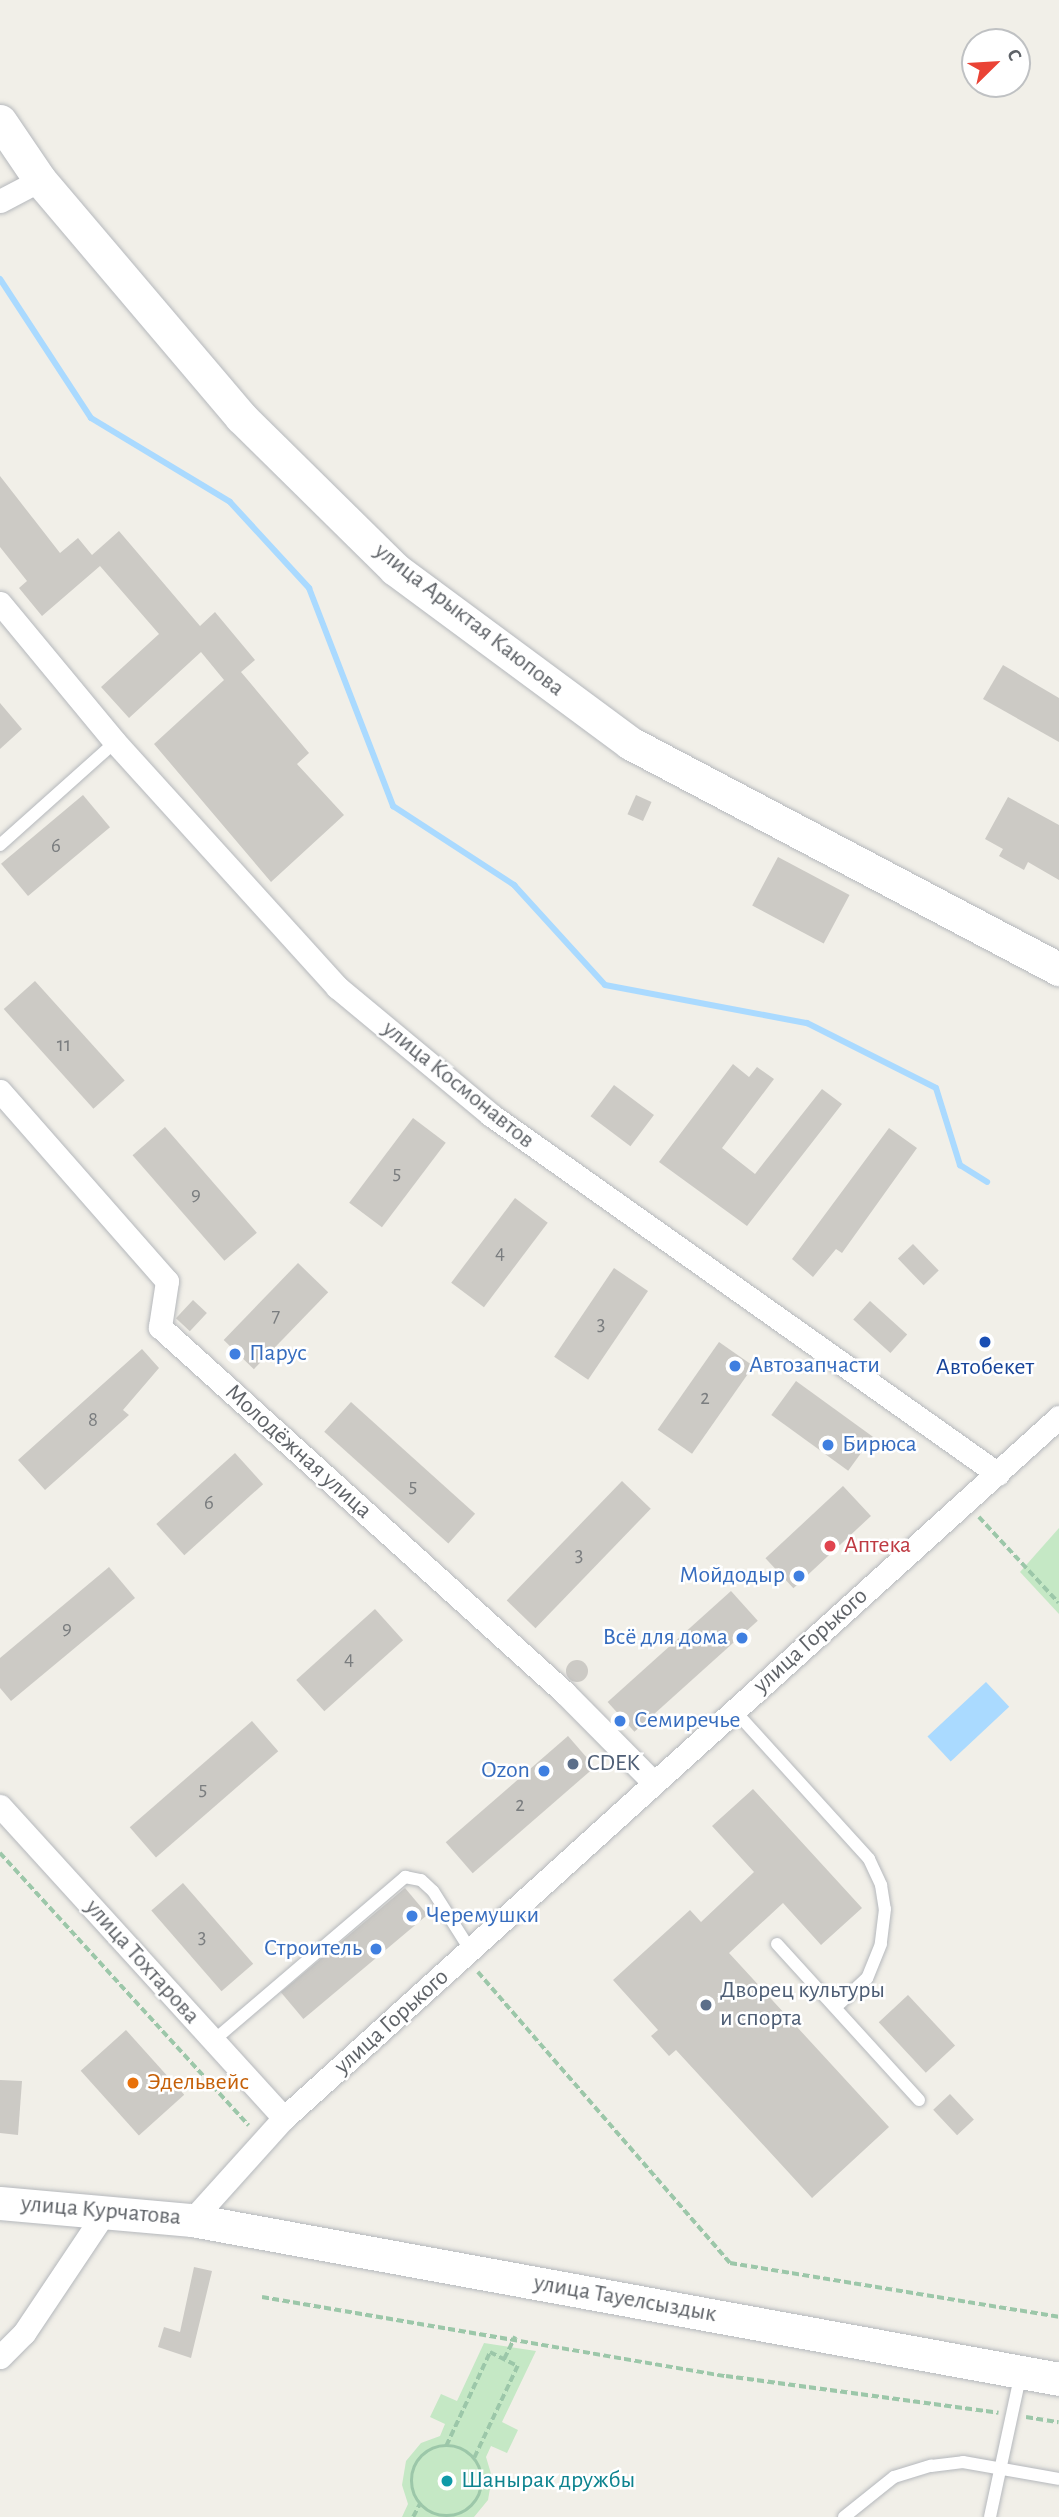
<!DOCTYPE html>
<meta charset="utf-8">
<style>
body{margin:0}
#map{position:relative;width:1059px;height:2517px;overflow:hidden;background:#f1efe8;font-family:"Alegreya Sans",sans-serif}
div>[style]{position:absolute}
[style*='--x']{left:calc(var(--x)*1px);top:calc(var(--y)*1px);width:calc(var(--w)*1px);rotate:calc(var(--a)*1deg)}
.green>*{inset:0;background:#c5e8c5}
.water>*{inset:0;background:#aadaff;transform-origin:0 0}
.stream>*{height:6px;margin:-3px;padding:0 3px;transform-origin:3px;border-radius:3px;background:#aadaff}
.building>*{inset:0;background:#cccac5;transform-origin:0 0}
.round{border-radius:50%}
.path>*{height:3.5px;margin-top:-1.75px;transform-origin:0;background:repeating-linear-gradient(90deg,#9cc7a9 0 7px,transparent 0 10.5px)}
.path>.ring{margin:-1.75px;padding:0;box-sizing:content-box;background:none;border:3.5px solid #9cc7a9;border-radius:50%}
.roads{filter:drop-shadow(0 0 2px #b5b8bc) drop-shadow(0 0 2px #b5b8bc)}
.lane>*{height:12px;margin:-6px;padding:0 6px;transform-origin:6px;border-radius:6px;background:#fff}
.street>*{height:23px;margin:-11.5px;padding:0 11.5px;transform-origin:11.5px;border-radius:11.5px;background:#fff}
.secondary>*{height:33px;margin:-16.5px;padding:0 16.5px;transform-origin:16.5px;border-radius:16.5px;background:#fff}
.dots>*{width:19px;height:19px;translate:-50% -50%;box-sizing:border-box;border:4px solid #fff;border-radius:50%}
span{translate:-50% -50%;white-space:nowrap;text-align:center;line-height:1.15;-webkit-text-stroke:5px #fff;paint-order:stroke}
.number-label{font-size:21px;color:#7a7d7f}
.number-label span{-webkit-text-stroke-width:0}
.street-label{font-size:24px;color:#5f6368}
.shop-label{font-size:24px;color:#366cbe}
.left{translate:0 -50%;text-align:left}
.right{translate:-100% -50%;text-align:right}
.transit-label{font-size:24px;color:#164399}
.health-label{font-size:24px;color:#be3a42}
.service-label{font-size:24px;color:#4e5e75}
.food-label{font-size:24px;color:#c56008}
.culture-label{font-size:24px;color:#0d838f}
.north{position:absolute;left:961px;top:28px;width:70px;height:70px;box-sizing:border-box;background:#fff;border:2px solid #bfc1c3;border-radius:50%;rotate:66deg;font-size:19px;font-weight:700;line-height:28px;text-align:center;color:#5f6368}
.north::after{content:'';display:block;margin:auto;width:24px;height:32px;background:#ea4335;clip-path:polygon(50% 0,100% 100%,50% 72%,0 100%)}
</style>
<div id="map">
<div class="green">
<i style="clip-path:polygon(1059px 1528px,1059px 1614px,1020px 1572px)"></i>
<i style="clip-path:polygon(484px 2343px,536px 2351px,502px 2422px,518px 2430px,507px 2453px,491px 2446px,486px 2457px,492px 2477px,488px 2500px,474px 2517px,402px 2517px,408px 2504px,402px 2485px,406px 2461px,421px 2443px,440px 2436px,445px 2424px,430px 2417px,441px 2394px,457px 2401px)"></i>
</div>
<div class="water">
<i style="left:986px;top:1682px;width:34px;height:80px;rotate:47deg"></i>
</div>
<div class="stream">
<i style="--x:0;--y:279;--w:166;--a:56.8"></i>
<i style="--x:91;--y:418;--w:162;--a:31.1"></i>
<i style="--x:230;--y:502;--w:117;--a:47.4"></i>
<i style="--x:309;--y:588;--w:234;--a:68.9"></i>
<i style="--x:393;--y:806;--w:145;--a:33.1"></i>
<i style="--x:514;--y:885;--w:135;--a:47.7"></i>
<i style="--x:605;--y:985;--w:206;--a:10.7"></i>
<i style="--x:807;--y:1023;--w:144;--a:26.7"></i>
<i style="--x:936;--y:1088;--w:81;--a:72.7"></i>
<i style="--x:960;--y:1165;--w:32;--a:32"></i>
</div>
<div class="building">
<i style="clip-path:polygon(0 476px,60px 553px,78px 538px,92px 555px,119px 531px,200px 626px,215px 612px,255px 660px,241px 672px,309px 753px,297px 764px,344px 815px,271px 882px,154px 744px,224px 680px,201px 652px,129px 718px,101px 687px,159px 634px,100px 566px,42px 616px,19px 588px,27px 581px,0 547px)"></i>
<i style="clip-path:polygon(1003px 665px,1059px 698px,1059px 742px,983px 699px)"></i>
<i style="clip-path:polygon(0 703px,22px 729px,0 749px)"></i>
<i style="left:83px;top:795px;width:42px;height:107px;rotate:50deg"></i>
<i style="left:636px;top:795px;width:17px;height:21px;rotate:24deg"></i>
<i style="clip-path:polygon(1008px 797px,1059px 825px,1059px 880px,1028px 862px,1024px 870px,999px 856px,1003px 849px,985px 839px)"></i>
<i style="left:778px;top:857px;width:81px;height:55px;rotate:28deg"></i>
<i style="left:35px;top:981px;width:134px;height:42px;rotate:48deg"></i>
<i style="clip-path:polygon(733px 1064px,749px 1077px,757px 1067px,774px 1079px,722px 1148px,755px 1174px,822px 1089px,842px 1104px,747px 1226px,659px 1162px)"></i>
<i style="left:614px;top:1085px;width:50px;height:39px;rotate:37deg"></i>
<i style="left:413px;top:1118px;width:41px;height:106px;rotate:37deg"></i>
<i style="left:165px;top:1127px;width:140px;height:43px;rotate:49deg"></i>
<i style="clip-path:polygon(889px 1128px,917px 1148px,842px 1253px,836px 1249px,813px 1277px,792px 1259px)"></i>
<i style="left:515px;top:1198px;width:41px;height:106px;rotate:37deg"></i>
<i style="left:913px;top:1244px;width:37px;height:21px;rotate:46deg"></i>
<i style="left:298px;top:1263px;width:42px;height:107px;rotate:44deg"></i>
<i style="left:614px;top:1268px;width:41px;height:107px;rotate:34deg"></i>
<i style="left:193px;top:1300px;width:19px;height:25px;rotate:43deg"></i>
<i style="left:870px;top:1301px;width:50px;height:25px;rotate:42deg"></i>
<i style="left:719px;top:1342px;width:42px;height:107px;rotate:35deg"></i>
<i style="clip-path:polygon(142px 1349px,159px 1368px,123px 1410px,129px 1415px,45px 1490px,18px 1460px)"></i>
<i style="left:796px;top:1381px;width:95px;height:42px;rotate:36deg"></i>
<i style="left:351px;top:1402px;width:167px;height:40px;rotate:42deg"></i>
<i style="left:235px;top:1453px;width:42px;height:106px;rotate:48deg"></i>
<i style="left:622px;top:1481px;width:40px;height:166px;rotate:44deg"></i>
<i style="left:843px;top:1486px;width:41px;height:106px;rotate:47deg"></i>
<i style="clip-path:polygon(109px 1567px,135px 1598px,11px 1701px,0 1688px,0 1658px)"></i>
<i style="left:731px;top:1591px;width:40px;height:166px;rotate:48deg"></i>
<i style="left:375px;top:1609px;width:42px;height:106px;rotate:48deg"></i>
<i class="round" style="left:566px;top:1660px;width:22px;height:22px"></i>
<i style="left:252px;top:1721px;width:40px;height:162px;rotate:49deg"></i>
<i style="left:568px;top:1736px;width:41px;height:162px;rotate:49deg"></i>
<i style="clip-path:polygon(753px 1789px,862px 1908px,821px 1945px,783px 1903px,729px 1953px,889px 2127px,812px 2198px,676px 2050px,669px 2056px,651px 2036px,658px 2030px,613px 1980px,690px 1910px,701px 1922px,754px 1872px,712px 1826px)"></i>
<i style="left:183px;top:1883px;width:107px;height:42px;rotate:49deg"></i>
<i style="left:405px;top:1888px;width:35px;height:162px;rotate:50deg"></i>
<i style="left:908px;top:1995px;width:69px;height:40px;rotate:47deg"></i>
<i style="left:126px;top:2030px;width:87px;height:61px;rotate:48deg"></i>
<i style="clip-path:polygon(0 2080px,22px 2081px,18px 2135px,0 2133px)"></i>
<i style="left:950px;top:2094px;width:35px;height:23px;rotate:47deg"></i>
<i style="clip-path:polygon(194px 2267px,212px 2271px,191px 2358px,158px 2347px,164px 2327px,180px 2332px)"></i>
</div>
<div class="path">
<i style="--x:979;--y:1517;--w:117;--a:47.1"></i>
<i style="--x:0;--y:1853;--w:369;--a:47.6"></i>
<i style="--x:478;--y:1972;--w:385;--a:49.1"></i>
<i style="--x:730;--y:2263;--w:333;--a:9.3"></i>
<i style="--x:262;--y:2297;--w:471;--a:9.7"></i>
<i style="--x:726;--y:2376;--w:275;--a:7.7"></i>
<i style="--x:504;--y:2359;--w:25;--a:-64"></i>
<i style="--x:1026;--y:2417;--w:33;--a:9"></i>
<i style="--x:446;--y:2446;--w:104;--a:-64.9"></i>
<i style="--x:490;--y:2352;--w:31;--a:27"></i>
<i style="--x:518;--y:2366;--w:103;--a:115.3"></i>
<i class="ring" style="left:412px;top:2446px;width:66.5px;height:66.5px"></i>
<i style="--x:413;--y:2517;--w:16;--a:-63"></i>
</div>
<div class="roads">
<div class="lane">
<i style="--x:0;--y:845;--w:154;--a:-41.8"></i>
<i style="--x:734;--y:1710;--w:201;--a:47.8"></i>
<i style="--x:869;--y:1859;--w:29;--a:65"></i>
<i style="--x:881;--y:1885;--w:24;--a:81"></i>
<i style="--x:885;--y:1909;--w:35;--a:97"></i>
<i style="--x:881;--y:1944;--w:37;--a:112"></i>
<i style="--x:867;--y:1978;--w:42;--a:136.9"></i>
<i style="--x:777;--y:1944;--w:211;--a:47.7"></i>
<i style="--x:213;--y:2041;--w:253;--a:-40.5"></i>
<i style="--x:405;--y:1877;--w:16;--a:11"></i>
<i style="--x:421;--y:1880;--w:16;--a:43"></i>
<i style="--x:433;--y:1891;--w:71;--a:57.7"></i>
<i style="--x:844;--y:2517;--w:64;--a:-38.7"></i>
<i style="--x:894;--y:2477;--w:39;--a:-17"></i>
<i style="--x:931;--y:2466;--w:32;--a:-7"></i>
<i style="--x:963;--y:2462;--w:97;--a:10"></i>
<i style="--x:990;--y:2517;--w:148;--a:-77.9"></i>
</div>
<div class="street">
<i style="--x:0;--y:201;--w:45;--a:-27.7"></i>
<i style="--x:0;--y:603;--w:180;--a:50.4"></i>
<i style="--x:115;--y:742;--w:331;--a:47.8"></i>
<i style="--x:337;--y:987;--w:200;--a:39.7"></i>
<i style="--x:491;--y:1115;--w:621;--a:35.3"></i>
<i style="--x:0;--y:1091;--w:253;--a:48.7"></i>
<i style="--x:167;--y:1281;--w:47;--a:98.7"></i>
<i style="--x:160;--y:1327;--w:546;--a:42.1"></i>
<i style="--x:565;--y:1693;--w:125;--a:45.3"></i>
<i style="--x:0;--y:1806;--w:422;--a:47.7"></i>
<i style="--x:192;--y:2220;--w:137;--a:-48"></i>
<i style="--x:284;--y:2118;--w:1045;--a:-42.13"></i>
<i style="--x:0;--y:2357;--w:34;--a:-45"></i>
<i style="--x:24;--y:2333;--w:146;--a:-56.2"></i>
</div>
<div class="secondary">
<i style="--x:0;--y:121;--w:71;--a:55.9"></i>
<i style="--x:40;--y:180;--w:311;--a:49.7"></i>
<i style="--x:241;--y:417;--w:216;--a:44.6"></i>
<i style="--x:395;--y:569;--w:292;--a:36.5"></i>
<i style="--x:630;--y:743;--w:485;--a:27.8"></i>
<i style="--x:0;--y:2203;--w:193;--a:5.1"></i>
<i style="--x:192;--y:2220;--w:881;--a:10.39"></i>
</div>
</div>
<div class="dots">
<i style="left:985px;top:1342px;background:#1a4fb4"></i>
<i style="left:235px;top:1354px;background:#3f7fe0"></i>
<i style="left:735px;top:1366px;background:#3f7fe0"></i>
<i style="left:828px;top:1445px;background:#3f7fe0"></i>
<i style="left:830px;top:1546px;background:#e0444e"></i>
<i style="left:799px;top:1576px;background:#3f7fe0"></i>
<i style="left:742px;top:1638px;background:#3f7fe0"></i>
<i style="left:620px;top:1721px;background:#3f7fe0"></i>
<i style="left:573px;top:1764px;background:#5c6f8a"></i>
<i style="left:544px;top:1771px;background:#3f7fe0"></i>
<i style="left:412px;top:1916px;background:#3f7fe0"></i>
<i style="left:376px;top:1949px;background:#3f7fe0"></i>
<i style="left:706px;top:2005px;background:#5c6f8a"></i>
<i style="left:133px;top:2083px;background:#e8710a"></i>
<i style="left:447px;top:2481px;background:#0f9aa8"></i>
</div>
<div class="number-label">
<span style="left:56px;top:846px">6</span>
<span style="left:64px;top:1045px">11</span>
<span style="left:397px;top:1173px">5</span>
<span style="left:196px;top:1194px">9</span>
<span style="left:500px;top:1253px">4</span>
<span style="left:276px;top:1316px">7</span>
<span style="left:601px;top:1324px">3</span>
<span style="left:705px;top:1398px">2</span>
<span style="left:93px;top:1420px">8</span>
<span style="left:413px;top:1486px">5</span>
<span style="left:209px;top:1503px">6</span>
<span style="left:579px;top:1555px">3</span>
<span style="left:67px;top:1628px">9</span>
<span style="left:349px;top:1659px">4</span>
<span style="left:203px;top:1789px">5</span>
<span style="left:520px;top:1805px">2</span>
<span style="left:202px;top:1937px">3</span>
</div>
<div class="street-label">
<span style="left:469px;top:620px;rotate:38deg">улица Арыктая Каюпова</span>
<span style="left:458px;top:1085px;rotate:39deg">улица Космонавтов</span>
<span style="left:298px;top:1452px;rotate:42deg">Молодёжная улица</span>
<span style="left:811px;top:1641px;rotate:-42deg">улица Горького</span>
<span style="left:142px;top:1962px;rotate:48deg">улица Тохтарова</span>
<span style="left:392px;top:2022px;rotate:-42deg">улица Горького</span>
<span style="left:101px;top:2211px;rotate:5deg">улица Курчатова</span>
<span style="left:625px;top:2299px;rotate:10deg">улица Тауелсыздык</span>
</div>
<div class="shop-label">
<span class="left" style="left:249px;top:1354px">Парус</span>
<span class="left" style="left:749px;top:1366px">Автозапчасти</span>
<span class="left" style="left:842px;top:1445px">Бирюса</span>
<span class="right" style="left:785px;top:1576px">Мойдодыр</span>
<span class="right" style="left:728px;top:1638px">Всё для дома</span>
<span class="left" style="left:634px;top:1721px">Семиречье</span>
<span class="right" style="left:530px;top:1771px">Ozon</span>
<span class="left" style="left:426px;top:1916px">Черемушки</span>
<span class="right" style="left:362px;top:1949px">Строитель</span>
</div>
<div class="transit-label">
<span style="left:985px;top:1368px">Автобекет</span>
</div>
<div class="health-label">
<span class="left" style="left:844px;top:1546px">Аптека</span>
</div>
<div class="service-label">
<span class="left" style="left:587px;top:1764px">CDEK</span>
<span class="left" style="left:720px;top:2005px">Дворец культуры<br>и спорта</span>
</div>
<div class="food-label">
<span class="left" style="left:147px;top:2083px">Эдельвейс</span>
</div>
<div class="culture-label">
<span class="left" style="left:461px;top:2481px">Шанырак дружбы</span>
</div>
<div class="north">С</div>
</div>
